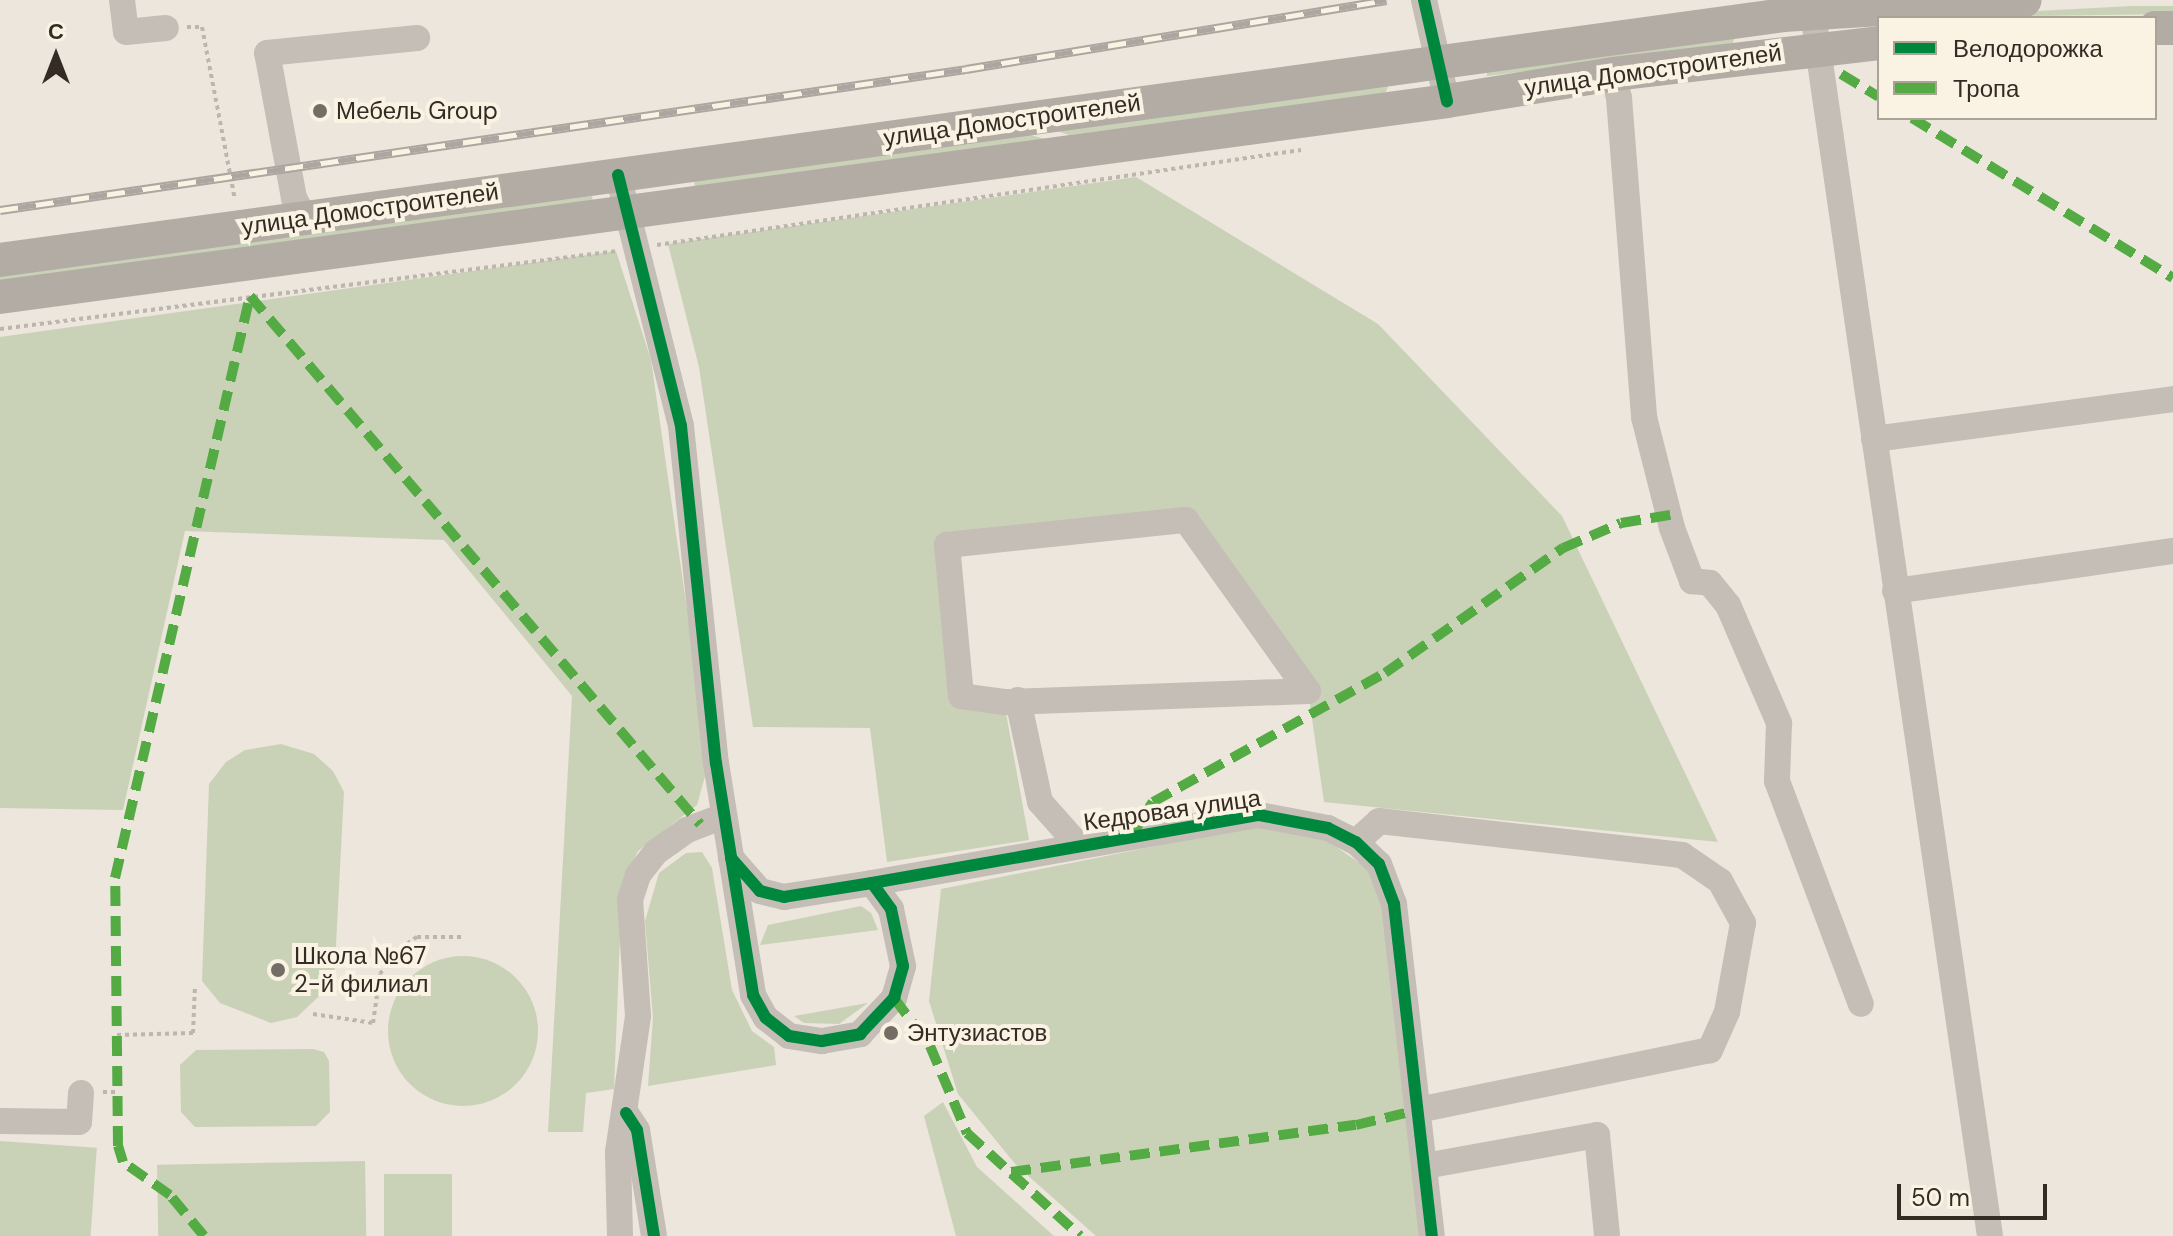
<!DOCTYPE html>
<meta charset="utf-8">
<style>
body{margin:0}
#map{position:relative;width:2173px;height:1236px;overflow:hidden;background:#ece6dc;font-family:"DM Sans",sans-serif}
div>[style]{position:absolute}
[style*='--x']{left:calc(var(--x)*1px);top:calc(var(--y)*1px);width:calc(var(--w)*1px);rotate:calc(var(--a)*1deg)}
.green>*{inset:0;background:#c9d2b6;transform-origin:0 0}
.round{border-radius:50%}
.path>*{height:4px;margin-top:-2px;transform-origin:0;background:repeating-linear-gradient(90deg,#bdb6ae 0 4px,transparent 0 8px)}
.minor>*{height:26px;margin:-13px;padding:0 13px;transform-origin:13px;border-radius:13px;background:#c4beb6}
.major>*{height:34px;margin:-17px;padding:0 17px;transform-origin:17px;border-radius:17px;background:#b3aca5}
.rail>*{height:9px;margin-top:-4.5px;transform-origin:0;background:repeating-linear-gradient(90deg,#faf2e2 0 18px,#aca6a0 0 36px);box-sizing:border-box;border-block:2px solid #aca6a0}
.quiet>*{height:10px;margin-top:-5px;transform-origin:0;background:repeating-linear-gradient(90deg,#54ab44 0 20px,transparent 0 30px)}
.cycleway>*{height:12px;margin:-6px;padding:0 6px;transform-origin:6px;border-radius:6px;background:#00873e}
.dots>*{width:22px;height:22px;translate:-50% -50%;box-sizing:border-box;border:4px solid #faf2e2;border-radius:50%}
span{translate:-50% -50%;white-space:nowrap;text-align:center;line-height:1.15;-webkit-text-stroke:8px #faf2e2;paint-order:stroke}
.street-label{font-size:24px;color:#342b25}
.poi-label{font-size:24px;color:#342b25}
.left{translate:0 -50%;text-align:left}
.legend{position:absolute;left:1877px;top:16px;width:280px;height:104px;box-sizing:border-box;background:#faf2e2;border:2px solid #aba296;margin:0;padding:10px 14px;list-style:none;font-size:24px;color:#342b25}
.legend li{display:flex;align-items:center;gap:16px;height:40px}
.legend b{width:40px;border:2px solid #aba296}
.north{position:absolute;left:16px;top:16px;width:80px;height:80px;-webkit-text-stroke:6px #faf2e2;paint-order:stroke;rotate:0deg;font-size:22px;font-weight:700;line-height:32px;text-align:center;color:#342b25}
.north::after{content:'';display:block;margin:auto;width:28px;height:36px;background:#342b25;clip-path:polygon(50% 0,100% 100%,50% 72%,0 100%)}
.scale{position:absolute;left:1897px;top:1184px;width:150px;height:36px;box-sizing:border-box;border:4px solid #342b25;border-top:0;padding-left:10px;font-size:24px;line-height:28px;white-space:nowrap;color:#342b25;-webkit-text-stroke:6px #faf2e2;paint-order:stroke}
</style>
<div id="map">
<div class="green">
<i style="clip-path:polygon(2173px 6px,2173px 14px,1901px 18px,2132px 6px)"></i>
<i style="clip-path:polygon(1736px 36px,1731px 46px,1487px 76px,1487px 69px)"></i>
<i style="clip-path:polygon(1389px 84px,1385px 94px,1069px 135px,1045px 127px)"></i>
<i style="clip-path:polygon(1020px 132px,1045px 139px,695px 187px,694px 181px)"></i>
<i style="clip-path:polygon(1136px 177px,1378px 324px,1562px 516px,1718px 842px,1324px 802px,1308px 691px,1185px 520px,948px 545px,961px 696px,1004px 702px,1029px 840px,887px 862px,870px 728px,753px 727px,699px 367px,668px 244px)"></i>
<i style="clip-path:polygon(592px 196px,593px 202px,0 285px,0 273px)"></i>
<i style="clip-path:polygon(616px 251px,651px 360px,709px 762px,697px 805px,638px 851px,622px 886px,614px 1089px,586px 1093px,583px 1132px,548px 1132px,572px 696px,444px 540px,185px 531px,123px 810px,0 808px,0 337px)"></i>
<i style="clip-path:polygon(281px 744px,314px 754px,333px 771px,344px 792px,334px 982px,297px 1017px,271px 1023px,220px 1003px,202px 981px,209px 784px,226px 762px,245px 750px)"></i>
<i style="clip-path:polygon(1271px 823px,1328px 841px,1375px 874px,1388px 913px,1420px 1236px,1096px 1236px,1016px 1165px,958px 1094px,929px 1001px,941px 889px)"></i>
<i style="clip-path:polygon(702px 852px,712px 868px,732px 990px,752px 1031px,774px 1047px,776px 1065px,648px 1086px,653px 1018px,645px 921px,659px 873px,686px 853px)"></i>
<i style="clip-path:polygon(861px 906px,871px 913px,878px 930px,760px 945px,768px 925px)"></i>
<i class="round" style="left:388px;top:956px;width:150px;height:150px"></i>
<i style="clip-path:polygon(868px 1003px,839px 1024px,804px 1023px,794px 1016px)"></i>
<i style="clip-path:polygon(313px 1049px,324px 1052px,329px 1061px,330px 1112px,316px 1126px,195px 1127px,181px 1112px,180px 1065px,196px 1050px)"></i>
<i style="clip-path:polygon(943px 1102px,977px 1167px,1054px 1236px,956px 1236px,924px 1116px)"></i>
<i style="left:0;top:1141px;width:97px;height:95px;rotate:4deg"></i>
<i style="left:365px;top:1161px;width:75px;height:208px;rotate:89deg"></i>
<i style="left:452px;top:1174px;width:62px;height:68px;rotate:90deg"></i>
</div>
<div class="path">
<i style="--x:187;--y:27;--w:15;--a:0"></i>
<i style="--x:202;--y:27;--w:176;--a:79.2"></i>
<i style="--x:657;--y:245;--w:651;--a:-8.39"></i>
<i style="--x:0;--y:329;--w:622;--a:-7.21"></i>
<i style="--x:313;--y:1014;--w:61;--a:8.5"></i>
<i style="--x:373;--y:1023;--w:49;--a:-81.9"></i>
<i style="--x:380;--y:974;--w:25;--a:-56"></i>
<i style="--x:394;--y:953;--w:28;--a:-35"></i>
<i style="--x:417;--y:937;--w:46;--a:0"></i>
<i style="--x:117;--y:1035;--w:76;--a:-1.5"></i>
<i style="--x:193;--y:1033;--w:48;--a:-87.6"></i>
<i style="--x:103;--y:1092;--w:14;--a:0"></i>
</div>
<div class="minor">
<i style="--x:122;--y:0;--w:32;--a:83"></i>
<i style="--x:126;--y:32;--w:40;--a:-5.7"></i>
<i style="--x:1424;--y:0;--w:104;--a:77.2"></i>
<i style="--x:1811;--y:0;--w:1249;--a:81.76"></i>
<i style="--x:1613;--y:74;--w:25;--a:76"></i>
<i style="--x:1619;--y:98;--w:320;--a:85.5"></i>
<i style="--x:1644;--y:417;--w:114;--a:75.8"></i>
<i style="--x:1672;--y:528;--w:57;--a:69.3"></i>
<i style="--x:1692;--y:581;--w:18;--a:6"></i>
<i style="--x:1710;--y:583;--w:28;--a:51"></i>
<i style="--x:1728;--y:605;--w:129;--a:66.6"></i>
<i style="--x:1779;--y:723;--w:58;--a:92"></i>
<i style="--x:1777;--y:781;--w:238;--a:69.4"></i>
<i style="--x:618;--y:175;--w:259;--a:75.9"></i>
<i style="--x:681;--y:426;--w:339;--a:84.1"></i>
<i style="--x:716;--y:763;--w:235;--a:80.9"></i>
<i style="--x:753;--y:995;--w:26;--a:61"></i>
<i style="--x:766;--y:1018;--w:29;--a:38"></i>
<i style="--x:789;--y:1036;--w:33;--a:9"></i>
<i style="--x:822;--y:1041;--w:39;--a:-10"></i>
<i style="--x:860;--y:1034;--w:50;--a:-46.6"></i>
<i style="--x:894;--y:998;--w:33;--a:-74"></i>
<i style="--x:903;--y:966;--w:58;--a:-101.9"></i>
<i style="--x:891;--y:909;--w:32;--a:-126"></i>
<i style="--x:872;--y:883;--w:89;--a:171"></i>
<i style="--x:784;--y:897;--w:25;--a:-166"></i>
<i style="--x:760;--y:891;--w:44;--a:-131.3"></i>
<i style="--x:305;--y:218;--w:23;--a:-119"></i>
<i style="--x:294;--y:198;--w:147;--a:-100.5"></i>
<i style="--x:267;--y:53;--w:151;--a:-5.7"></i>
<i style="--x:1874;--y:439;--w:302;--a:-7.6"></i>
<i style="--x:1186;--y:520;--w:210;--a:54.5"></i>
<i style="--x:1308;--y:691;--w:304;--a:177.9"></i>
<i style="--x:1004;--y:702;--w:43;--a:-172.1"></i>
<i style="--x:961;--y:696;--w:152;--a:-95.3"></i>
<i style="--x:947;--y:545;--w:240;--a:-6"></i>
<i style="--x:1895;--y:591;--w:281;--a:-8.2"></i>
<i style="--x:1018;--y:700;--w:104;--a:77.8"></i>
<i style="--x:1040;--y:802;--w:57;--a:48.5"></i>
<i style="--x:1356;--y:842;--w:31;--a:-42"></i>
<i style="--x:1379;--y:821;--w:305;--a:6.4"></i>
<i style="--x:1682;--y:855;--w:46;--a:34.4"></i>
<i style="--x:1720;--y:881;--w:48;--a:61.3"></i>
<i style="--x:1743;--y:923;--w:90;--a:100.2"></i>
<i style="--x:1727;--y:1012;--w:42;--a:114.1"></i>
<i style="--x:1710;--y:1050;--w:298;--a:168.4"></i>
<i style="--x:872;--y:883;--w:393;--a:-10"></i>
<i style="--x:1259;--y:815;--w:70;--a:10.7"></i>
<i style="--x:1328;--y:828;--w:31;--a:27"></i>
<i style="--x:1356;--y:842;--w:32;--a:44"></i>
<i style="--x:1379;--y:864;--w:43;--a:69.4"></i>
<i style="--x:1394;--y:904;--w:334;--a:83.5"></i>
<i style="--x:626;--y:1113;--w:20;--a:57"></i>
<i style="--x:637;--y:1130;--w:107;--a:80.9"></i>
<i style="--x:0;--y:1121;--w:79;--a:0.7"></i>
<i style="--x:79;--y:1122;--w:29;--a:-86"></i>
<i style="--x:1425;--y:1166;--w:175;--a:-10.2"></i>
<i style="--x:1597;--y:1135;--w:101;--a:84.3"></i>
<i style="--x:620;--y:1236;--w:84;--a:-91.4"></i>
<i style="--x:618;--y:1152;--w:137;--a:-81.6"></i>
<i style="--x:638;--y:1016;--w:116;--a:-93.9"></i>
<i style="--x:630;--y:900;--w:26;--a:-72"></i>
<i style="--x:638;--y:875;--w:29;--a:-52"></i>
<i style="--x:656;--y:852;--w:38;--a:-35"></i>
<i style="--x:687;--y:830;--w:39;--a:-21"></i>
</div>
<div class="major">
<i style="--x:2155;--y:28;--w:18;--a:0"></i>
<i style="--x:0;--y:260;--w:1800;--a:-7.82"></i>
<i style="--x:1783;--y:15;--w:242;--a:-3.5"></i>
<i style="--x:0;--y:297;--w:1460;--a:-7.71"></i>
<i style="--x:1447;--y:101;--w:168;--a:-9.2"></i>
<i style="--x:1613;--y:74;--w:268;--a:-6.6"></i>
</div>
<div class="rail">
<i style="--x:0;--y:210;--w:976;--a:-8.3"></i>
<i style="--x:966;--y:69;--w:426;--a:-9.3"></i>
</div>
<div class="quiet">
<i style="--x:1841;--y:74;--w:44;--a:31.2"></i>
<i style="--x:1912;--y:118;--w:306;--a:31.5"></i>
<i style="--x:1132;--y:835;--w:39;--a:-58"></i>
<i style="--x:1153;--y:802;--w:265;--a:-29.1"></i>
<i style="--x:1385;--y:673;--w:218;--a:-35.1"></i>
<i style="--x:1563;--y:548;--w:63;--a:-23.3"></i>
<i style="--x:1621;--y:523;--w:50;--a:-9.3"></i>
<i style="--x:894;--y:998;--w:60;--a:53.1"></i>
<i style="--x:930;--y:1046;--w:95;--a:67"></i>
<i style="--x:967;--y:1133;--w:153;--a:42.3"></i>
<i style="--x:1011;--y:1172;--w:348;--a:-7.8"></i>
<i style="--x:1356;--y:1125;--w:64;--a:-13.6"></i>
<i style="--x:204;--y:1236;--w:53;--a:-129.7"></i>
<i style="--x:170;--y:1195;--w:57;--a:-144.9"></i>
<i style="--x:123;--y:1162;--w:17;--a:-107"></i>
<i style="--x:118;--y:1146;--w:268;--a:-90.6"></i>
<i style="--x:115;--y:878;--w:597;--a:-76.94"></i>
<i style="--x:250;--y:296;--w:694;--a:49.56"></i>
</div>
<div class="cycleway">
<i style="--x:1424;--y:0;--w:104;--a:77.2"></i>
<i style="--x:618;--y:175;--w:259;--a:75.9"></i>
<i style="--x:681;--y:426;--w:339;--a:84.1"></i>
<i style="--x:716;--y:763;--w:235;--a:80.9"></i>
<i style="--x:753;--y:995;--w:26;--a:61"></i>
<i style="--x:766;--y:1018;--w:29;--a:38"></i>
<i style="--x:789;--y:1036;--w:33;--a:9"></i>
<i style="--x:822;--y:1041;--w:39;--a:-10"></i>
<i style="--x:860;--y:1034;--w:50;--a:-46.6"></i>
<i style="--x:894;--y:998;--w:33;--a:-74"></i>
<i style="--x:903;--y:966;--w:58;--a:-101.9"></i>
<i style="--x:891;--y:909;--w:32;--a:-126"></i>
<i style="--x:872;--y:883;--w:89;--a:171"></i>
<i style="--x:784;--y:897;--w:25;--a:-166"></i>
<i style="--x:760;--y:891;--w:44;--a:-131.3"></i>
<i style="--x:872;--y:883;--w:393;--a:-10"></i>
<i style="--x:1259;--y:815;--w:70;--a:10.7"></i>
<i style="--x:1328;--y:828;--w:31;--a:27"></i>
<i style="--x:1356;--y:842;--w:32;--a:44"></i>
<i style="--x:1379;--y:864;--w:43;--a:69.4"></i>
<i style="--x:1394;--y:904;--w:334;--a:83.5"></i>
<i style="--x:626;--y:1113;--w:20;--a:57"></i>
<i style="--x:637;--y:1130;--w:107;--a:80.9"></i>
</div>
<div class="dots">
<i style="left:320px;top:111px;background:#746c65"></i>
<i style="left:278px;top:970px;background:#746c65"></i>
<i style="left:891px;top:1033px;background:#746c65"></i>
</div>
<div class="street-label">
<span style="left:1653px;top:70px;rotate:-8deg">улица Домостроителей</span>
<span style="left:1012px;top:120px;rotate:-8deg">улица Домостроителей</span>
<span style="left:370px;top:209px;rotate:-8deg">улица Домостроителей</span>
<span style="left:1172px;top:810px;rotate:-8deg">Кедровая улица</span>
</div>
<div class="poi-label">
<span class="left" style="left:336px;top:111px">Мебель Group</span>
<span class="left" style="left:294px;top:970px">Школа №67<br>2-й филиал</span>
<span class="left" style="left:907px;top:1033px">Энтузиастов</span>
</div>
<ul class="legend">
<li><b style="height:10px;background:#00873e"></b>Велодорожка</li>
<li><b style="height:10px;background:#54ab44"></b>Тропа</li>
</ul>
<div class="north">С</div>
<div class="scale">50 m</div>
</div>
